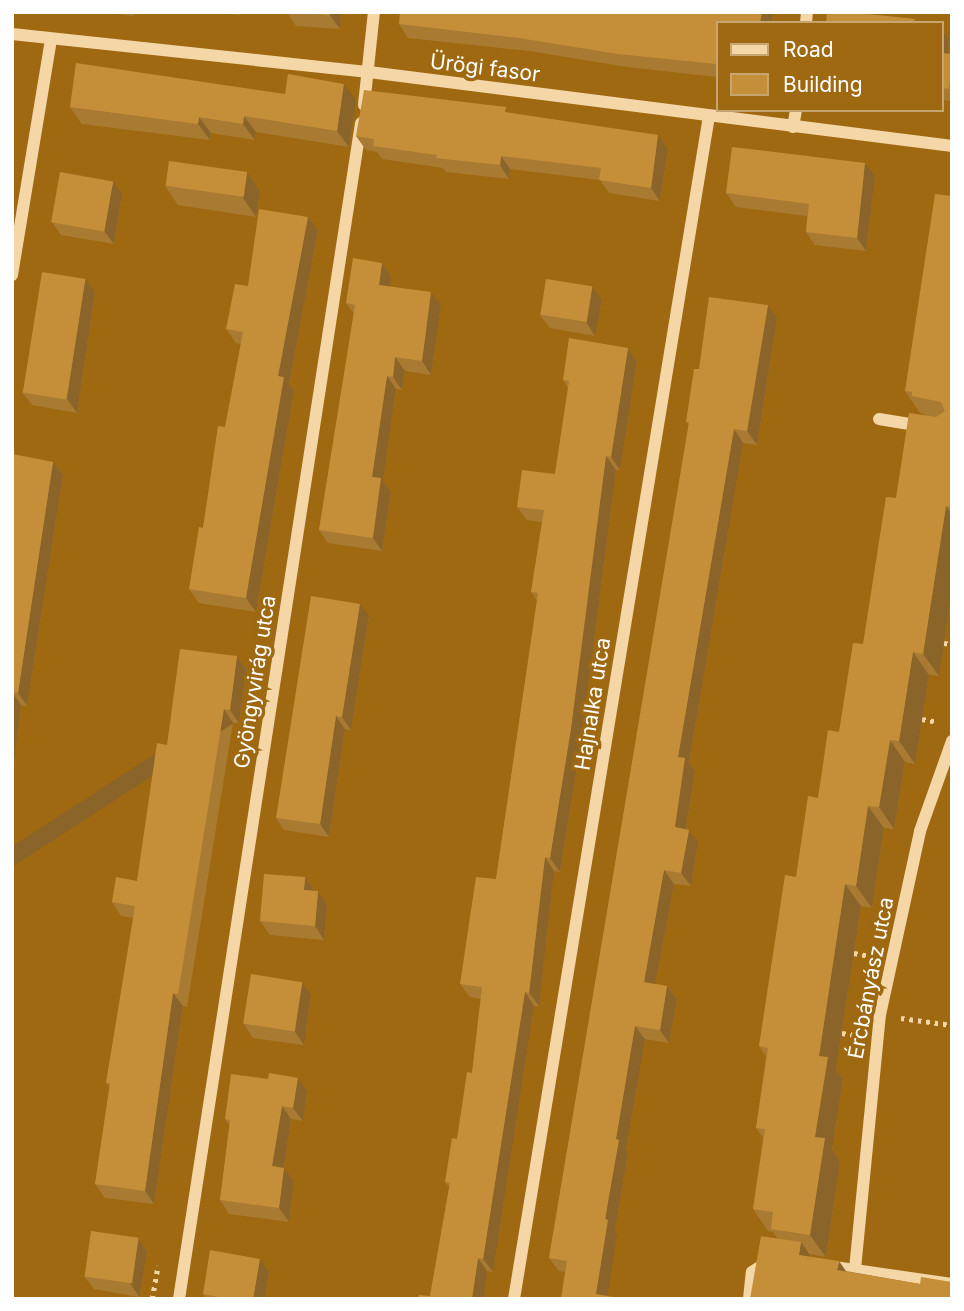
<!DOCTYPE html>
<meta charset="utf-8">
<style>
body{margin:0}
#map{position:relative;width:964px;height:1311px;overflow:hidden;background:#9e6911;font-family:Inter,sans-serif}
div>[style]{position:absolute}
[style*='--x']{left:calc(var(--x)*1px);top:calc(var(--y)*1px);width:calc(var(--w)*1px);rotate:calc(var(--a)*1deg)}
.path>*{height:4.5px;margin-top:-2.25px;transform-origin:0;background:repeating-linear-gradient(90deg,#f5d6a7 0 3.5px,transparent 0 8.5px)}
.minor>*{height:12px;margin:-6px;padding:0 6px;transform-origin:6px;border-radius:6px;background:#f5d6a7}
.wall>*{inset:0;background:#a97b32}
.shaded-wall>*{inset:0;background:#8a6429;transform-origin:0 0}
.building>*{inset:0;background:#c58f3a;transform-origin:0 0}
span{translate:-50% -50%;white-space:nowrap;text-align:center;line-height:1.15;-webkit-text-stroke:7px #9e6911;paint-order:stroke}
.street-label{font-size:21px;color:#fff}
.frame{position:absolute;inset:0;border:14px solid #fff;pointer-events:none}
.legend{position:absolute;left:716px;top:21px;width:228px;height:91px;box-sizing:border-box;background:#9e6911;border:2px solid #c5a570;margin:0;padding:9px 12px;list-style:none;font-size:21px;color:#fff}
.legend li{display:flex;align-items:center;gap:14px;height:35px}
.legend b{width:35px;border:2px solid #c5a570}
</style>
<div id="map">
<div class="path">
<i style="--x:944;--y:643;--w:8;--a:7"></i>
<i style="--x:922;--y:719;--w:16;--a:11"></i>
<i style="--x:854;--y:953;--w:16;--a:11"></i>
<i style="--x:901;--y:1018;--w:51;--a:7.8"></i>
<i style="--x:842;--y:1033;--w:13;--a:9"></i>
<i style="--x:152;--y:1299;--w:34;--a:-80"></i>
</div>
<div class="minor">
<i style="--x:806;--y:23;--w:11;--a:-85"></i>
<i style="--x:12;--y:34;--w:359;--a:6.1"></i>
<i style="--x:369;--y:72;--w:588;--a:7.23"></i>
<i style="--x:364;--y:105;--w:94;--a:-83.9"></i>
<i style="--x:793;--y:127;--w:17;--a:-80"></i>
<i style="--x:12;--y:275;--w:239;--a:-80.6"></i>
<i style="--x:879;--y:419;--w:74;--a:9.3"></i>
<i style="--x:827;--y:1266;--w:126;--a:8.2"></i>
<i style="--x:855;--y:1269;--w:255;--a:-84.4"></i>
<i style="--x:880;--y:1015;--w:188;--a:-77.7"></i>
<i style="--x:920;--y:831;--w:96;--a:-70.4"></i>
<i style="--x:179;--y:1299;--w:1190;--a:-81.2"></i>
<i style="--x:514;--y:1299;--w:1199;--a:-80.64"></i>
<i style="--x:749;--y:1299;--w:27;--a:-84"></i>
<i style="--x:752;--y:1272;--w:20;--a:-33"></i>
</div>
<div class="wall">
<i style="clip-path:polygon(100px 12px,135px 12px,134px 16px)"></i>
<i style="clip-path:polygon(200px 12px,240px 12px,240px 15px)"></i>
<i style="clip-path:polygon(287px 12px,341px 12px,340px 29px,296px 26px)"></i>
<i style="clip-path:polygon(773px 15px,772px 23px,717px 23px,717px 77px,627px 67px,529px 51px,408px 38px,399px 24px)"></i>
<i style="clip-path:polygon(941px 28px,949px 40px,948px 54px,952px 54px,952px 101px,941px 100px)"></i>
<i style="clip-path:polygon(285px 94px,356px 100px,349px 147px,256px 132px,255px 140px,211px 133px,210px 140px,82px 124px,70px 107px)"></i>
<i style="clip-path:polygon(511px 113px,668px 149px,660px 201px,609px 193px,600px 180px,510px 169px,509px 179px,446px 172px,443px 168px,382px 159px,377px 152px,366px 150px,356px 136px)"></i>
<i style="clip-path:polygon(875px 176px,866px 251px,815px 245px,806px 232px,807px 216px,736px 207px,726px 193px)"></i>
<i style="clip-path:polygon(165px 186px,260px 192px,256px 217px,178px 205px)"></i>
<i style="clip-path:polygon(122px 195px,114px 244px,61px 235px,52px 222px)"></i>
<i style="clip-path:polygon(952px 196px,952px 590px,939px 676px,929px 675px,915px 764px,905px 762px,894px 829px,884px 828px,872px 908px,861px 906px,836px 1069px,843px 1079px,832px 1149px,840px 1161px,826px 1257px,810px 1254px,811px 1257px,846px 1271px,920px 1284px,952px 1282px,750px 1299px,778px 1239px,773px 1232px,768px 1231px,753px 1209px,763px 1138px,756px 1128px,766px 1057px,759px 1046px,796px 877px,818px 798px,839px 732px,863px 644px,896px 498px,926px 416px,924px 414px,920px 413px,905px 391px)"></i>
<i style="clip-path:polygon(318px 230px,289px 384px,294px 391px,256px 612px,199px 603px,189px 589px,225px 427px,241px 344px,236px 343px,226px 329px,248px 286px)"></i>
<i style="clip-path:polygon(382px 263px,391px 276px,390px 286px,441px 306px,431px 375px,405px 371px,402px 390px,396px 389px,383px 481px,391px 492px,382px 551px,328px 543px,319px 530px,354px 314px,346px 303px)"></i>
<i style="clip-path:polygon(592px 286px,602px 300px,595px 336px,550px 328px,540px 315px)"></i>
<i style="clip-path:polygon(95px 292px,77px 413px,32px 405px,22px 392px)"></i>
<i style="clip-path:polygon(777px 318px,757px 445px,743px 443px,689px 763px,695px 771px,686px 829px,698px 843px,691px 886px,674px 884px,655px 984px,667px 986px,677px 999px,669px 1043px,645px 1039px,626px 1150px,628px 1153px,615px 1230px,617px 1233px,561px 1299px,565px 1272px,559px 1271px,549px 1258px,689px 426px,686px 422px,699px 369px)"></i>
<i style="clip-path:polygon(628px 348px,637px 361px,620px 470px,616px 470px,581px 742px,560px 872px,554px 871px,539px 1006px,534px 1006px,493px 1272px,487px 1271px,484px 1299px,418px 1299px,430px 1296px,449px 1187px,445px 1182px,457px 1139px,472px 1073px,481px 999px,470px 997px,460px 984px,496px 879px,537px 601px,531px 592px,542px 522px,527px 520px,517px 507px,555px 474px,568px 388px,563px 380px)"></i>
<i style="clip-path:polygon(12px 454px,53px 462px,63px 475px,27px 706px,21px 705px,12px 780px)"></i>
<i style="clip-path:polygon(369px 616px,351px 730px,345px 729px,329px 837px,284px 830px,276px 818px)"></i>
<i style="clip-path:polygon(237px 656px,246px 670px,239px 723px,233px 723px,187px 1007px,183px 1006px,154px 1204px,105px 1198px,95px 1184px,110px 1087px,106px 1083px,134px 918px,121px 916px,112px 902px,137px 881px,167px 745px)"></i>
<i style="clip-path:polygon(305px 877px,314px 891px,318px 891px,327px 905px,324px 940px,270px 935px,260px 921px)"></i>
<i style="clip-path:polygon(311px 995px,304px 1045px,253px 1038px,244px 1024px)"></i>
<i style="clip-path:polygon(307px 1091px,303px 1121px,291px 1119px,284px 1168px,294px 1181px,289px 1222px,229px 1214px,220px 1200px,230px 1126px,225px 1119px)"></i>
<i style="clip-path:polygon(138px 1238px,147px 1252px,139px 1297px,94px 1289px,84px 1276px)"></i>
<i style="clip-path:polygon(269px 1272px,265px 1299px,206px 1299px,203px 1294px)"></i>
</div>
<div class="shaded-wall">
<i style="clip-path:polygon(330px 12px,341px 12px,340px 29px,330px 15px)"></i>
<i style="clip-path:polygon(762px 12px,771px 12px,773px 15px,772px 23px,760px 23px)"></i>
<i style="clip-path:polygon(941px 28px,949px 40px,947px 66px,941px 57px)"></i>
<i style="clip-path:polygon(12px 69px,15px 73px,12px 96px)"></i>
<i style="clip-path:polygon(344px 84px,356px 100px,349px 147px,337px 131px)"></i>
<i style="clip-path:polygon(244px 116px,256px 132px,255px 140px,243px 124px)"></i>
<i style="clip-path:polygon(199px 117px,211px 133px,210px 140px,198px 124px)"></i>
<i style="clip-path:polygon(658px 135px,668px 149px,660px 201px,651px 188px)"></i>
<i style="clip-path:polygon(501px 156px,510px 169px,509px 179px,500px 165px)"></i>
<i style="clip-path:polygon(865px 163px,875px 176px,866px 251px,857px 238px)"></i>
<i style="clip-path:polygon(247px 172px,260px 192px,256px 217px,243px 198px)"></i>
<i style="clip-path:polygon(113px 181px,122px 195px,114px 244px,104px 231px)"></i>
<i style="clip-path:polygon(308px 217px,318px 230px,289px 384px,294px 391px,256px 612px,246px 598px,278px 376px)"></i>
<i style="clip-path:polygon(382px 263px,391px 276px,389px 298px,379px 285px)"></i>
<i style="clip-path:polygon(85px 279px,95px 292px,77px 413px,67px 399px)"></i>
<i style="clip-path:polygon(592px 286px,602px 300px,595px 336px,586px 322px)"></i>
<i style="clip-path:polygon(431px 292px,441px 306px,431px 375px,422px 361px)"></i>
<i style="clip-path:polygon(768px 305px,777px 318px,757px 445px,747px 431px)"></i>
<i style="clip-path:polygon(628px 348px,637px 361px,620px 470px,611px 457px)"></i>
<i style="clip-path:polygon(395px 357px,405px 371px,402px 390px,393px 377px)"></i>
<i style="clip-path:polygon(387px 376px,396px 389px,383px 481px,391px 492px,382px 551px,373px 538px,372px 477px)"></i>
<i style="clip-path:polygon(734px 429px,743px 443px,689px 763px,695px 771px,684px 841px,675px 827px,678px 757px)"></i>
<i style="clip-path:polygon(606px 456px,616px 470px,581px 742px,560px 872px,550px 858px)"></i>
<i style="clip-path:polygon(53px 462px,63px 475px,27px 706px,18px 693px)"></i>
<i style="clip-path:polygon(946px 506px,952px 514px,952px 590px,939px 676px,923px 654px)"></i>
<i style="clip-path:polygon(360px 604px,369px 616px,351px 730px,342px 717px)"></i>
<i style="clip-path:polygon(913px 652px,929px 675px,915px 764px,899px 741px)"></i>
<i style="clip-path:polygon(237px 656px,246px 670px,239px 723px,230px 710px)"></i>
<i style="clip-path:polygon(12px 692px,21px 705px,12px 780px)"></i>
<i style="left:224px;top:709px;width:17px;height:289px;rotate:57deg"></i>
<i style="clip-path:polygon(336px 716px,345px 729px,329px 837px,320px 824px)"></i>
<i style="clip-path:polygon(890px 740px,905px 762px,894px 829px,879px 807px)"></i>
<i style="clip-path:polygon(868px 806px,884px 828px,872px 908px,856px 886px)"></i>
<i style="clip-path:polygon(689px 830px,698px 843px,691px 886px,681px 873px)"></i>
<i style="clip-path:polygon(12px 839px,14px 842px,12px 855px)"></i>
<i style="clip-path:polygon(545px 857px,554px 871px,539px 1006px,529px 993px)"></i>
<i style="clip-path:polygon(664px 870px,674px 884px,653px 995px,644px 982px)"></i>
<i style="clip-path:polygon(305px 877px,314px 891px,304px 890px)"></i>
<i style="clip-path:polygon(845px 884px,861px 906px,836px 1069px,843px 1079px,832px 1149px,840px 1161px,826px 1257px,810px 1235px,819px 1056px)"></i>
<i style="clip-path:polygon(318px 891px,327px 905px,324px 940px,315px 926px)"></i>
<i style="clip-path:polygon(302px 982px,311px 995px,304px 1045px,295px 1032px)"></i>
<i style="clip-path:polygon(667px 986px,677px 999px,669px 1043px,660px 1030px)"></i>
<i style="clip-path:polygon(525px 992px,534px 1006px,493px 1272px,483px 1259px)"></i>
<i style="clip-path:polygon(173px 993px,183px 1006px,154px 1204px,145px 1191px)"></i>
<i style="clip-path:polygon(635px 1026px,645px 1039px,626px 1150px,628px 1153px,615px 1230px,617px 1233px,607px 1299px,596px 1294px,616px 1139px)"></i>
<i style="clip-path:polygon(298px 1078px,307px 1091px,303px 1121px,293px 1108px)"></i>
<i style="clip-path:polygon(282px 1106px,291px 1119px,282px 1180px,272px 1166px)"></i>
<i style="clip-path:polygon(284px 1168px,294px 1181px,289px 1222px,279px 1208px)"></i>
<i style="clip-path:polygon(138px 1238px,147px 1252px,139px 1297px,130px 1283px)"></i>
<i style="clip-path:polygon(801px 1242px,823px 1274px,799px 1255px)"></i>
<i style="clip-path:polygon(478px 1258px,487px 1271px,484px 1299px,472px 1299px)"></i>
<i style="clip-path:polygon(260px 1259px,269px 1272px,265px 1299px,253px 1299px)"></i>
<i style="clip-path:polygon(839px 1261px,861px 1293px,837px 1270px)"></i>
</div>
<div class="building">
<i style="clip-path:polygon(287px 12px,330px 12px,330px 15px)"></i>
<i style="clip-path:polygon(400px 12px,762px 12px,760px 23px,717px 23px,717px 64px,618px 54px,519px 38px,399px 24px)"></i>
<i style="clip-path:polygon(827px 12px,850px 12px,915px 19px,914px 23px,826px 23px)"></i>
<i style="left:941px;top:53px;width:11px;height:35px;rotate:5deg"></i>
<i style="clip-path:polygon(76px 63px,285px 94px,288px 74px,344px 84px,337px 131px,244px 116px,243px 124px,199px 117px,198px 124px,70px 107px)"></i>
<i style="clip-path:polygon(364px 90px,506px 107px,505px 112px,658px 135px,651px 188px,599px 180px,601px 168px,501px 156px,500px 165px,436px 158px,437px 155px,373px 146px,374px 139px,356px 136px)"></i>
<i style="clip-path:polygon(732px 147px,865px 163px,857px 238px,806px 232px,809px 204px,726px 193px)"></i>
<i style="left:169px;top:161px;width:79px;height:25px;rotate:8deg"></i>
<i style="left:60px;top:172px;width:54px;height:51px;rotate:10deg"></i>
<i style="clip-path:polygon(935px 194px,952px 196px,952px 507px,946px 506px,923px 654px,913px 652px,899px 741px,890px 740px,879px 807px,868px 806px,856px 886px,845px 884px,819px 1056px,828px 1057px,815px 1137px,825px 1138px,810px 1235px,771px 1229px,773px 1212px,753px 1209px,765px 1129px,756px 1128px,768px 1048px,759px 1046px,785px 875px,796px 877px,808px 796px,818px 798px,828px 730px,839px 732px,853px 643px,863px 644px,886px 497px,896px 498px,909px 413px,936px 417px,945px 411px,941px 402px,912px 396px,912px 392px,905px 391px)"></i>
<i style="clip-path:polygon(259px 209px,308px 217px,278px 376px,284px 377px,246px 598px,189px 589px,199px 527px,203px 528px,218px 426px,225px 427px,243px 332px,226px 329px,235px 284px,248px 286px)"></i>
<i style="clip-path:polygon(353px 258px,382px 263px,379px 285px,431px 292px,422px 361px,395px 357px,393px 377px,387px 376px,372px 477px,381px 478px,373px 538px,319px 530px,355px 305px,346px 303px)"></i>
<i style="left:42px;top:272px;width:44px;height:122px;rotate:9deg"></i>
<i style="left:546px;top:279px;width:47px;height:36px;rotate:9deg"></i>
<i style="clip-path:polygon(709px 297px,768px 305px,747px 431px,734px 429px,678px 757px,685px 758px,675px 827px,689px 830px,681px 873px,664px 870px,644px 982px,667px 986px,660px 1030px,635px 1026px,616px 1139px,619px 1140px,605px 1219px,608px 1220px,596px 1294px,625px 1299px,561px 1299px,567px 1261px,549px 1258px,689px 422px,686px 422px,694px 369px,699px 369px)"></i>
<i style="clip-path:polygon(569px 338px,628px 348px,611px 457px,606px 456px,571px 729px,550px 858px,545px 857px,529px 993px,525px 992px,483px 1259px,478px 1258px,472px 1299px,418px 1299px,419px 1295px,430px 1296px,450px 1183px,445px 1182px,452px 1138px,457px 1139px,467px 1072px,472px 1073px,482px 987px,460px 984px,476px 877px,496px 879px,538px 593px,531px 592px,544px 510px,517px 507px,522px 470px,555px 474px,569px 381px,563px 380px)"></i>
<i style="clip-path:polygon(12px 454px,53px 462px,18px 693px,12px 692px)"></i>
<i style="clip-path:polygon(311px 596px,360px 604px,342px 717px,336px 716px,320px 824px,276px 818px)"></i>
<i style="clip-path:polygon(180px 649px,237px 656px,230px 710px,224px 709px,178px 994px,173px 993px,145px 1191px,95px 1184px,110px 1083px,106px 1083px,135px 906px,112px 902px,116px 877px,137px 881px,157px 743px,167px 745px)"></i>
<i style="clip-path:polygon(264px 874px,305px 877px,304px 890px,318px 891px,315px 926px,260px 921px)"></i>
<i style="left:251px;top:974px;width:52px;height:50px;rotate:9deg"></i>
<i style="clip-path:polygon(269px 1073px,298px 1078px,293px 1108px,282px 1106px,272px 1166px,284px 1168px,279px 1208px,220px 1200px,230px 1120px,225px 1119px,231px 1074px,268px 1079px)"></i>
<i style="left:91px;top:1231px;width:48px;height:46px;rotate:8deg"></i>
<i style="clip-path:polygon(761px 1236px,801px 1242px,799px 1255px,839px 1261px,837px 1270px,920px 1284px,921px 1277px,952px 1282px,952px 1299px,750px 1299px)"></i>
<i style="clip-path:polygon(210px 1250px,260px 1259px,253px 1299px,229px 1299px,203px 1294px)"></i>
</div>
<div class="street-label">
<span style="left:485px;top:68px;rotate:7deg">Ürögi fasor</span>
<span style="left:255px;top:682px;rotate:-81deg">Gyöngyvirág utca</span>
<span style="left:593px;top:704px;rotate:-81deg">Hajnalka utca</span>
<span style="left:871px;top:978px;rotate:-79deg">Ércbányász utca</span>
</div>
<div class="frame"></div>
<ul class="legend">
<li><b style="height:9px;background:#f5d6a7"></b>Road</li>
<li><b style="height:19px;background:#c58f3a"></b>Building</li>
</ul>
</div>
